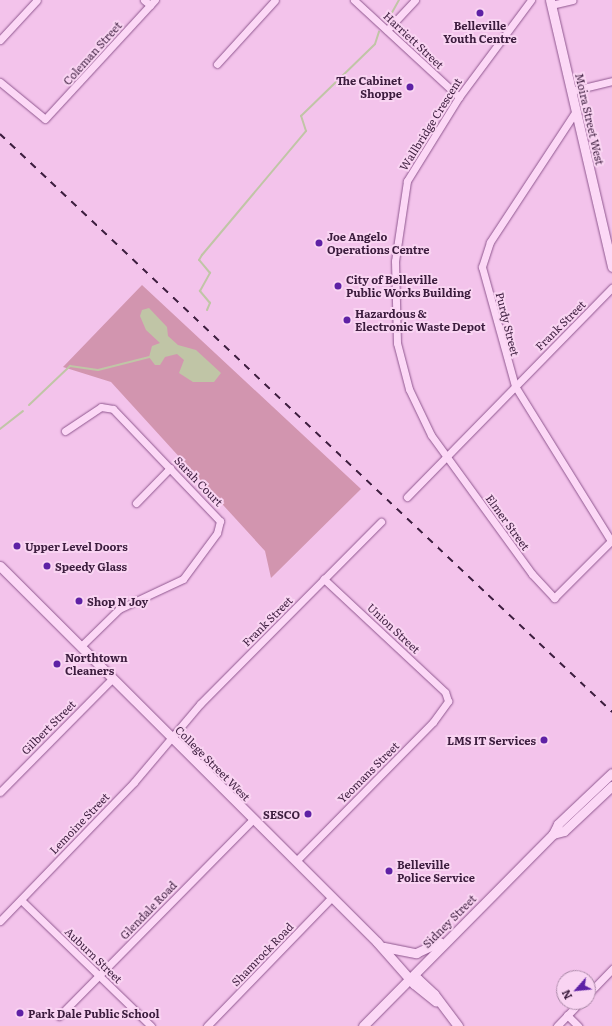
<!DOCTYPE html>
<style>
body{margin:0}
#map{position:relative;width:612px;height:1026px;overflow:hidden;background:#f3c3eb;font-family:Literata,serif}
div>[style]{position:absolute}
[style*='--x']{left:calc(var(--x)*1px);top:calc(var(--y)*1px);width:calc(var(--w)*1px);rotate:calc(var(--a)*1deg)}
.green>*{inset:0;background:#d295af}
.water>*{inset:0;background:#c0c5a6}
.stream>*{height:2px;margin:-1px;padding:0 1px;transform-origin:1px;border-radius:1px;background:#c0c5a6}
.roads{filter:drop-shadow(0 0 1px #8f578f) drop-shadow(0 0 1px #8f578f)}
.street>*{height:7px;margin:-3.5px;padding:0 3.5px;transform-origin:3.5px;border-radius:3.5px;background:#fcd8f6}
.secondary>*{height:9px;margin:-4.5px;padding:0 4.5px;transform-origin:4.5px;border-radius:4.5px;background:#fcd8f6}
.rail>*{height:2px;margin-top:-1px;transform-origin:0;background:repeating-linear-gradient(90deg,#3c1d3e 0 7px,transparent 0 14px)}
.dots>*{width:11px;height:11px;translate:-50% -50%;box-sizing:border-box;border:2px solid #f9d4f2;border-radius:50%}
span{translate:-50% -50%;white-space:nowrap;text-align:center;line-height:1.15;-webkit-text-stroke:4px #f9d4f2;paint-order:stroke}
.poi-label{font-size:11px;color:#3c1d3e;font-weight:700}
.right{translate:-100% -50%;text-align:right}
.left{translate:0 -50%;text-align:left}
.street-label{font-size:11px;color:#3c1d3e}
.north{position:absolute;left:556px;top:970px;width:40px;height:40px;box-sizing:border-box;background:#f9d4f2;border:1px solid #ad8baa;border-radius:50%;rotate:243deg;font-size:11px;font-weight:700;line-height:16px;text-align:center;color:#3c1d3e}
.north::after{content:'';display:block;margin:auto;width:14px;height:18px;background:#5e21a5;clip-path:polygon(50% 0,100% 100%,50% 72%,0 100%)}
</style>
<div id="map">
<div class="green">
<i style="clip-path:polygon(142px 285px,361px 489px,271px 578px,265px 551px,111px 382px,63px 367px)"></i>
</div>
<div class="water">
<i style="clip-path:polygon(149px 308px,167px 327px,168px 336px,178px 345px,196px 350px,221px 373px,214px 382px,193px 382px,179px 373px,184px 360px,177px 354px,165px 357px,160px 365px,155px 365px,149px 357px,152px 346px,160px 343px,146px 330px,140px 316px,142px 310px)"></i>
</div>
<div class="stream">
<i style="--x:389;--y:18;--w:21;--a:-61"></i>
<i style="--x:207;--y:310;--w:8;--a:-67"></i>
<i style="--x:210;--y:303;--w:16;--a:-130"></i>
<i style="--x:200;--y:291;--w:21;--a:-61"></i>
<i style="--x:210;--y:273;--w:17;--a:-130"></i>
<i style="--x:199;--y:260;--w:6;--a:-59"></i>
<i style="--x:202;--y:255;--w:162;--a:-50"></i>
<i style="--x:306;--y:131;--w:16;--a:-108"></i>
<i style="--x:301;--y:116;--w:103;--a:-44.2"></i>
<i style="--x:375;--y:44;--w:13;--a:-72"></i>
<i style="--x:29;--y:405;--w:57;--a:-43.6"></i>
<i style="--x:70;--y:366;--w:28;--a:8"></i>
<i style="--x:98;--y:370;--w:53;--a:-14.3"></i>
<i style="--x:0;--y:429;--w:29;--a:-38"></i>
</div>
<div class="roads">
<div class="street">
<i style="--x:144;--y:0;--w:8;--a:40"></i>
<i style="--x:354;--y:0;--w:143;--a:42.7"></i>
<i style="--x:531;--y:0;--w:121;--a:126.6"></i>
<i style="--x:459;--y:97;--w:99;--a:121.8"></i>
<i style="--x:407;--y:181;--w:81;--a:98.5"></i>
<i style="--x:395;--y:261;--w:82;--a:88.6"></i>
<i style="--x:397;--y:343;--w:48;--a:75.4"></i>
<i style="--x:409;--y:389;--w:51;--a:64.4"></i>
<i style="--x:431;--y:435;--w:172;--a:54"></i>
<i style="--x:532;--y:574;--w:33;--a:47"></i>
<i style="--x:554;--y:598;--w:82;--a:-45"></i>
<i style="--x:551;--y:5;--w:22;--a:-13"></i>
<i style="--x:387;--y:30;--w:41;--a:-47"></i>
<i style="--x:0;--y:40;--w:54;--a:-47.2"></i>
<i style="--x:217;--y:64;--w:86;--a:-47.8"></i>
<i style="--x:0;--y:82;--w:58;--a:39.4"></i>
<i style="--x:45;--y:119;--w:162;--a:-47.3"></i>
<i style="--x:571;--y:91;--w:42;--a:-13.7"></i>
<i style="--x:576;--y:111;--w:157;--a:123.3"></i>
<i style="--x:490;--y:242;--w:26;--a:108"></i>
<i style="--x:482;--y:267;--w:123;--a:74.5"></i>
<i style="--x:515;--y:386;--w:182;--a:58.2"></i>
<i style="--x:65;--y:431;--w:43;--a:-33.7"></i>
<i style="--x:101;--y:407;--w:12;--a:9"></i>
<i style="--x:113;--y:409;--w:155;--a:46.3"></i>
<i style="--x:220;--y:521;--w:12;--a:104"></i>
<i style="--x:217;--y:533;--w:57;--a:126.5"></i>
<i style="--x:183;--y:579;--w:71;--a:154.9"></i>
<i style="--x:119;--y:609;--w:54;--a:135.7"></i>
<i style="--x:407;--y:497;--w:293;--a:-45.6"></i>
<i style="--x:136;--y:503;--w:49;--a:-45.8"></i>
<i style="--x:0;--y:792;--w:159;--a:-45.3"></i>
<i style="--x:296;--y:861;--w:195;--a:-45.4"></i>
<i style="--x:433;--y:722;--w:26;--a:-54"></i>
<i style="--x:448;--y:701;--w:9;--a:-108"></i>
<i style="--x:445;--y:692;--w:166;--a:-137"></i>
<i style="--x:21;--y:900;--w:181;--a:44.1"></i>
<i style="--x:0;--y:921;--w:193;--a:-46"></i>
<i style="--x:134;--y:782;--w:102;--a:-49.8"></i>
<i style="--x:200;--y:704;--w:257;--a:-45.2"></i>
<i style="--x:588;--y:994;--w:35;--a:-46"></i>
<i style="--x:567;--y:1015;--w:16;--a:45"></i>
<i style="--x:59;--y:1016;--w:276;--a:-45.4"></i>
<i style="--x:207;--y:1026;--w:180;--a:-45.9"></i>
<i style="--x:557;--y:1026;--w:33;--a:-46"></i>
</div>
<div class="secondary">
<i style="--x:550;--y:0;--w:274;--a:76.9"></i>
<i style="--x:0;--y:566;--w:532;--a:44.92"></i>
<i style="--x:377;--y:942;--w:56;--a:48.6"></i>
<i style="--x:414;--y:984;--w:28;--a:39"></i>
<i style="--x:553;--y:834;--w:11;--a:-15"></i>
<i style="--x:564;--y:831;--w:66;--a:-43.2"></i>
<i style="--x:384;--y:947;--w:33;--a:11"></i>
<i style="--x:416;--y:953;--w:26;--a:-25"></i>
<i style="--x:411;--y:977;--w:7;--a:16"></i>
<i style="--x:418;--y:979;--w:22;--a:43"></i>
<i style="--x:434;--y:994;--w:40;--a:53"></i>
<i style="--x:363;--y:1026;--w:270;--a:-45.3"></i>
<i style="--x:553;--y:834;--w:11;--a:-63"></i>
<i style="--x:558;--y:824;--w:74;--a:-43.4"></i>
</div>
</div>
<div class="rail">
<i style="--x:0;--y:134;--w:842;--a:43.36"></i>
</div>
<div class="dots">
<i style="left:480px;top:13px;background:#5e21a5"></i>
<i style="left:410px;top:87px;background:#5e21a5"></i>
<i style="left:319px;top:243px;background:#5e21a5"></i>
<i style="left:338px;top:286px;background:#5e21a5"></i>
<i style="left:347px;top:320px;background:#5e21a5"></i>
<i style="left:17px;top:546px;background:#5e21a5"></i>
<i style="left:47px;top:566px;background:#5e21a5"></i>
<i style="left:79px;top:601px;background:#5e21a5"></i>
<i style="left:57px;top:664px;background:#5e21a5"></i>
<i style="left:544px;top:740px;background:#5e21a5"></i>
<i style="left:308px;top:814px;background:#5e21a5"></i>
<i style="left:389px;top:871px;background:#5e21a5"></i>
<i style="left:20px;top:1013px;background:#5e21a5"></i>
</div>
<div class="poi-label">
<span style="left:480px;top:32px">Belleville<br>Youth Centre</span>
<span class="right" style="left:402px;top:87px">The Cabinet<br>Shoppe</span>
<span class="left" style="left:327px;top:243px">Joe Angelo<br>Operations Centre</span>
<span class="left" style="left:346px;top:286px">City of Belleville<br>Public Works Building</span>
<span class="left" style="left:355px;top:320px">Hazardous &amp;<br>Electronic Waste Depot</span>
<span class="left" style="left:25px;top:546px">Upper Level Doors</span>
<span class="left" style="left:55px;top:566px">Speedy Glass</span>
<span class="left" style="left:87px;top:601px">Shop N Joy</span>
<span class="left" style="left:65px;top:664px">Northtown<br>Cleaners</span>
<span class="right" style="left:536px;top:740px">LMS IT Services</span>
<span class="right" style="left:300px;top:814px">SESCO</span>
<span class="left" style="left:397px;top:871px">Belleville<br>Police Service</span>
<span class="left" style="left:28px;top:1013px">Park Dale Public School</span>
</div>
<div class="street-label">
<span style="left:414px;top:40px;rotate:43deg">Harriett Street</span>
<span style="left:92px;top:53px;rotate:-48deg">Coleman Street</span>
<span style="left:590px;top:119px;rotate:77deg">Moira Street West</span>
<span style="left:430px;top:124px;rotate:-58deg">Wallbridge Crescent</span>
<span style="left:508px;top:324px;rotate:76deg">Purdy Street</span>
<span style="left:560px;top:325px;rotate:-45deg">Frank Street</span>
<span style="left:199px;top:481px;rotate:46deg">Sarah Court</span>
<span style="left:508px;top:522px;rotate:54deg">Elmer Street</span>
<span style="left:267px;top:621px;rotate:-45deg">Frank Street</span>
<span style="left:394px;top:628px;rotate:43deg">Union Street</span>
<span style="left:48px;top:727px;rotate:-45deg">Gilbert Street</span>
<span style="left:213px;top:763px;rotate:45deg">College Street West</span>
<span style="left:368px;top:772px;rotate:-45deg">Yeomans Street</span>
<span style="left:79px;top:823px;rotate:-46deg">Lemoine Street</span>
<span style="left:148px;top:910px;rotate:-46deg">Glendale Road</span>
<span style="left:449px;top:921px;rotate:-45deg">Sidney Street</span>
<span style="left:262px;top:954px;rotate:-46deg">Shamrock Road</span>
<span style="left:94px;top:955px;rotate:44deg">Auburn Street</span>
</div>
<div class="north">N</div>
</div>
